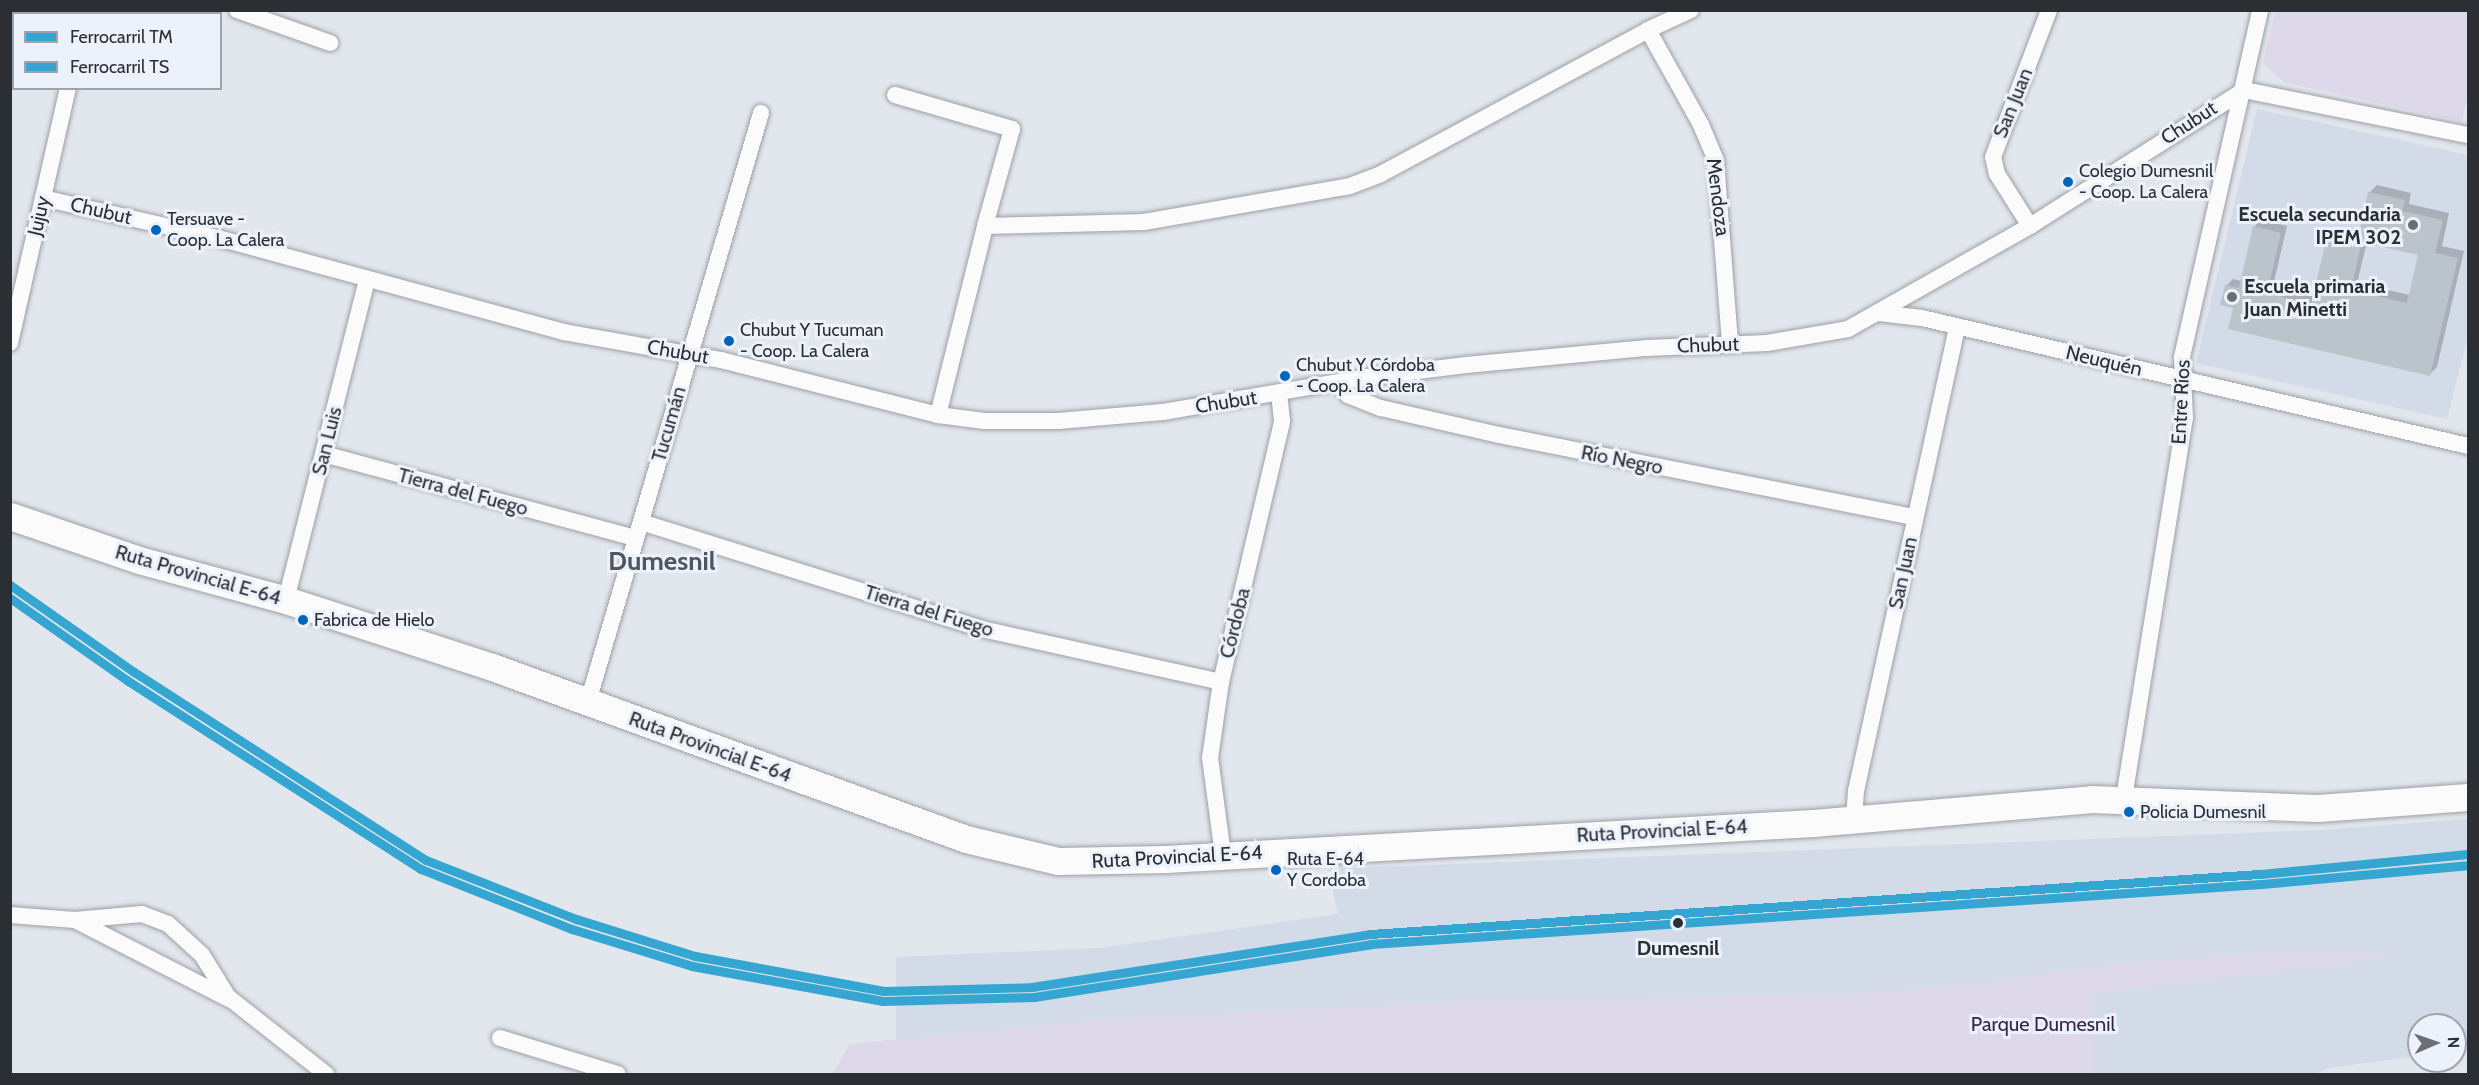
<!DOCTYPE html>
<meta charset="utf-8">
<style>
body{margin:0}
#map{position:relative;width:2479px;height:1085px;overflow:hidden;background:#e2e6ed;font-family:Cabin,sans-serif}
div>[style]{position:absolute}
[style*='--x']{left:calc(var(--x)*1px);top:calc(var(--y)*1px);width:calc(var(--w)*1px);rotate:calc(var(--a)*1deg)}
.built>*{inset:0;background:#d2dbe7}
.green>*{inset:0;background:#ddd8ea}
.shadow>*{inset:0;background:#0003}
.building>*{inset:0;background:#bcc4cb}
.roads{filter:drop-shadow(0 0 2px #9da0a5) drop-shadow(0 0 2px #9da0a5)}
.street>*{height:16px;margin:-8px;padding:0 8px;transform-origin:8px;border-radius:8px;background:#fbfbfc}
.primary>*{height:27px;margin:-13.5px;padding:0 13.5px;transform-origin:13.5px;border-radius:13.5px;background:#fbfbfc}
.rail-1>*{height:9px;margin:-4.5px;padding:0 4.5px;transform-origin:4.5px;border-radius:4.5px;background:#35a6d1}
.rail-2>*{height:9px;margin:-4.5px;padding:0 4.5px;transform-origin:4.5px;border-radius:4.5px;background:#35a6d1}
.dots>*{width:16px;height:16px;translate:-50% -50%;box-sizing:border-box;border:3px solid #ecf2fc;border-radius:50%}
span{translate:-50% -50%;white-space:nowrap;text-align:center;line-height:1.15;-webkit-text-stroke:6px #ecf2fc;paint-order:stroke}
.bus-label{font-size:18px;color:#2b2e33}
.left{translate:0 -50%;text-align:left}
.street-label{font-size:20px;color:#2b2e33}
.poi-label{font-size:20px;color:#2b2e33;font-weight:700}
.right{translate:-100% -50%;text-align:right}
.stop-label{font-size:20px;color:#2b2e33;font-weight:700}
.park-label{font-size:20px;color:#39224c}
.district-label{font-size:26px;color:#4f5660;font-weight:700}
.frame{position:absolute;inset:0;border:12px solid #2b2e33;pointer-events:none}
.legend{position:absolute;left:12px;top:12px;width:210px;height:78px;box-sizing:border-box;background:#ecf2fc;border:2px solid #9fa4ac;margin:0;padding:8px 10px;list-style:none;font-size:18px;color:#2b2e33}
.legend li{display:flex;align-items:center;gap:12px;height:30px}
.legend b{width:30px;border:2px solid #9fa4ac}
.north{position:absolute;left:2407px;top:1013px;width:60px;height:60px;box-sizing:border-box;background:#ecf2fc;border:2px solid #9fa4ac;border-radius:50%;rotate:88deg;font-size:16px;font-weight:700;line-height:24px;text-align:center;color:#2b2e33}
.north::after{content:'';display:block;margin:auto;width:21px;height:27px;background:#6b6e74;clip-path:polygon(50% 0,100% 100%,50% 72%,0 100%)}
</style>
<div id="map">
<div class="built">
<i style="clip-path:polygon(2257px 109px,2468px 155px,2468px 336px,2447px 419px,2196px 363px)"></i>
<i style="clip-path:polygon(2468px 819px,2468px 1052px,2455px 1052px,2455px 1025px,2419px 1025px,2419px 1056px,2328px 1068px,2316px 1074px,896px 1074px,896px 957px,1100px 948px,1338px 914px,1328px 869px,2321px 830px)"></i>
</div>
<div class="green">
<i style="clip-path:polygon(2275px 11px,2468px 11px,2468px 93px,2462px 122px,2284px 82px,2263px 63px)"></i>
<i style="clip-path:polygon(2319px 950px,2402px 956px,2092px 994px,2094px 1074px,832px 1074px,850px 1044px,1104px 1019px,1497px 1000px,1852px 994px,1973px 984px,2122px 963px)"></i>
</div>
<div class="shadow">
<i style="clip-path:polygon(evenodd,2377px 185px,2411px 193px,2409px 204px,2449px 213px,2442px 246px,2464px 251px,2437px 367px,2430px 374px,2234px 306px,2226px 286px,2233px 279px,2242px 281px,2254px 227px,2261px 220px,2287px 226px,2273px 286px,2314px 296px,2328px 237px,2335px 230px,2360px 236px,2370px 192px,2377px 185px,2367px 242px,2420px 254px,2410px 295px,2357px 283px,2367px 242px)"></i>
</div>
<div class="building">
<i style="clip-path:polygon(2368px 192px,2405px 200px,2402px 211px,2443px 220px,2435px 253px,2458px 258px,2430px 376px,2228px 329px,2233px 308px,2220px 305px,2225px 285px,2239px 288px,2253px 226px,2281px 233px,2267px 293px,2311px 304px,2327px 237px,2361px 245px,2351px 290px,2407px 303px,2418px 255px,2357px 241px)"></i>
</div>
<div class="roads">
<div class="street">
<i style="--x:237;--y:10;--w:99;--a:19.5"></i>
<i style="--x:84;--y:14;--w:4;--a:-90"></i>
<i style="--x:1648;--y:30;--w:109;--a:60.8"></i>
<i style="--x:1701;--y:125;--w:39;--a:67"></i>
<i style="--x:1716;--y:161;--w:184;--a:85.6"></i>
<i style="--x:895;--y:95;--w:122;--a:16.2"></i>
<i style="--x:1012;--y:129;--w:101;--a:105.6"></i>
<i style="--x:43;--y:198;--w:180;--a:12.9"></i>
<i style="--x:218;--y:238;--w:359;--a:15.2"></i>
<i style="--x:564;--y:332;--w:159;--a:10.1"></i>
<i style="--x:721;--y:360;--w:224;--a:14.2"></i>
<i style="--x:938;--y:415;--w:47;--a:7.3"></i>
<i style="--x:985;--y:421;--w:73;--a:0"></i>
<i style="--x:1058;--y:421;--w:105;--a:-4.9"></i>
<i style="--x:1163;--y:412;--w:208;--a:-9.7"></i>
<i style="--x:1368;--y:377;--w:99;--a:-7"></i>
<i style="--x:1466;--y:365;--w:182;--a:-5.4"></i>
<i style="--x:1647;--y:348;--w:120;--a:-2.4"></i>
<i style="--x:1767;--y:343;--w:82;--a:-9.8"></i>
<i style="--x:1848;--y:329;--w:209;--a:-29.5"></i>
<i style="--x:2030;--y:226;--w:254;--a:-32.4"></i>
<i style="--x:2244;--y:90;--w:228;--a:11.4"></i>
<i style="--x:2030;--y:226;--w:62;--a:-122.4"></i>
<i style="--x:1997;--y:174;--w:17;--a:-103"></i>
<i style="--x:1993;--y:157;--w:157;--a:-69.1"></i>
<i style="--x:1879;--y:313;--w:43;--a:6.6"></i>
<i style="--x:1922;--y:318;--w:561;--a:13.19"></i>
<i style="--x:10;--y:343;--w:262;--a:-77.2"></i>
<i style="--x:1339;--y:382;--w:16;--a:55"></i>
<i style="--x:1348;--y:395;--w:35;--a:22"></i>
<i style="--x:1381;--y:408;--w:121;--a:12.9"></i>
<i style="--x:1499;--y:435;--w:424;--a:11.2"></i>
<i style="--x:938;--y:415;--w:195;--a:-76"></i>
<i style="--x:985;--y:226;--w:159;--a:-1.4"></i>
<i style="--x:1144;--y:222;--w:209;--a:-9.9"></i>
<i style="--x:1350;--y:186;--w:33;--a:-21"></i>
<i style="--x:1381;--y:174;--w:303;--a:-28.3"></i>
<i style="--x:1648;--y:30;--w:47;--a:-24.9"></i>
<i style="--x:324;--y:454;--w:323;--a:15.1"></i>
<i style="--x:641;--y:522;--w:357;--a:17.4"></i>
<i style="--x:982;--y:629;--w:245;--a:12.5"></i>
<i style="--x:286;--y:600;--w:329;--a:-75.8"></i>
<i style="--x:588;--y:702;--w:614;--a:-73.63"></i>
<i style="--x:2124;--y:798;--w:385;--a:-80.9"></i>
<i style="--x:2185;--y:418;--w:61;--a:-92.8"></i>
<i style="--x:2182;--y:357;--w:356;--a:-77.3"></i>
<i style="--x:1854;--y:819;--w:28;--a:-86"></i>
<i style="--x:1856;--y:791;--w:474;--a:-77.7"></i>
<i style="--x:1223;--y:855;--w:98;--a:-97.6"></i>
<i style="--x:1210;--y:758;--w:77;--a:-81.8"></i>
<i style="--x:1221;--y:682;--w:268;--a:-76.8"></i>
<i style="--x:1282;--y:421;--w:28;--a:-96"></i>
<i style="--x:10;--y:915;--w:65;--a:4.4"></i>
<i style="--x:75;--y:920;--w:67;--a:-5.1"></i>
<i style="--x:142;--y:914;--w:28;--a:21"></i>
<i style="--x:168;--y:924;--w:46;--a:42.4"></i>
<i style="--x:202;--y:955;--w:49;--a:58.2"></i>
<i style="--x:228;--y:997;--w:125;--a:38.2"></i>
<i style="--x:75;--y:920;--w:173;--a:27.2"></i>
<i style="--x:500;--y:1038;--w:123;--a:17"></i>
</div>
<div class="primary">
<i style="--x:10;--y:516;--w:136;--a:18.8"></i>
<i style="--x:139;--y:560;--w:152;--a:15.2"></i>
<i style="--x:286;--y:600;--w:217;--a:18"></i>
<i style="--x:492;--y:667;--w:504;--a:19.94"></i>
<i style="--x:966;--y:839;--w:95;--a:13.4"></i>
<i style="--x:1058;--y:861;--w:108;--a:-1.1"></i>
<i style="--x:1166;--y:859;--w:648;--a:-3.18"></i>
<i style="--x:1813;--y:823;--w:280;--a:-4.9"></i>
<i style="--x:2092;--y:799;--w:226;--a:2.3"></i>
<i style="--x:2318;--y:808;--w:150;--a:-4.2"></i>
</div>
</div>
<div class="rail-1">
<i style="--x:10;--y:585;--w:151;--a:35.1"></i>
<i style="--x:134;--y:672;--w:347;--a:32.8"></i>
<i style="--x:426;--y:860;--w:161;--a:21.5"></i>
<i style="--x:576;--y:919;--w:125;--a:17.3"></i>
<i style="--x:695;--y:956;--w:192;--a:10.5"></i>
<i style="--x:884;--y:991;--w:148;--a:-1.5"></i>
<i style="--x:1032;--y:987;--w:342;--a:-8.9"></i>
<i style="--x:1370;--y:934;--w:892;--a:-3.86"></i>
<i style="--x:2260;--y:874;--w:209;--a:-5.5"></i>
</div>
<div class="rail-2">
<i style="--x:10;--y:598;--w:144;--a:35.1"></i>
<i style="--x:128;--y:681;--w:348;--a:32.7"></i>
<i style="--x:421;--y:869;--w:162;--a:21.7"></i>
<i style="--x:572;--y:929;--w:126;--a:17.1"></i>
<i style="--x:692;--y:966;--w:194;--a:10.4"></i>
<i style="--x:883;--y:1001;--w:151;--a:-1.5"></i>
<i style="--x:1034;--y:997;--w:341;--a:-8.9"></i>
<i style="--x:1371;--y:944;--w:892;--a:-3.86"></i>
<i style="--x:2261;--y:884;--w:208;--a:-5.2"></i>
</div>
<div class="dots">
<i style="left:2068px;top:182px;background:#0065bd"></i>
<i style="left:2413px;top:225px;background:#6b6e74"></i>
<i style="left:156px;top:230px;background:#0065bd"></i>
<i style="left:2232px;top:297px;background:#6b6e74"></i>
<i style="left:729px;top:341px;background:#0065bd"></i>
<i style="left:1285px;top:376px;background:#0065bd"></i>
<i style="left:303px;top:620px;background:#0065bd"></i>
<i style="left:2129px;top:812px;background:#0065bd"></i>
<i style="left:1276px;top:870px;background:#0065bd"></i>
<i style="left:1678px;top:923px;background:#2b2e33"></i>
</div>
<div class="bus-label">
<span class="left" style="left:2079px;top:182px">Colegio Dumesnil<br>- Coop. La Calera</span>
<span class="left" style="left:167px;top:230px">Tersuave -<br>Coop. La Calera</span>
<span class="left" style="left:740px;top:341px">Chubut Y Tucuman<br>- Coop. La Calera</span>
<span class="left" style="left:1296px;top:376px">Chubut Y Córdoba<br>- Coop. La Calera</span>
<span class="left" style="left:314px;top:620px">Fabrica de Hielo</span>
<span class="left" style="left:2140px;top:812px">Policia Dumesnil</span>
<span class="left" style="left:1287px;top:870px">Ruta E-64<br>Y Cordoba</span>
</div>
<div class="street-label">
<span style="left:2013px;top:103px;rotate:-68deg">San Juan</span>
<span style="left:2189px;top:123px;rotate:-33deg">Chubut</span>
<span style="left:1718px;top:197px;rotate:83deg">Mendoza</span>
<span style="left:101px;top:211px;rotate:13deg">Chubut</span>
<span style="left:39px;top:216px;rotate:-77deg">Jujuy</span>
<span style="left:1708px;top:345px;rotate:-2deg">Chubut</span>
<span style="left:678px;top:352px;rotate:10deg">Chubut</span>
<span style="left:2104px;top:361px;rotate:13deg">Neuquén</span>
<span style="left:1226px;top:402px;rotate:-9deg">Chubut</span>
<span style="left:2181px;top:402px;rotate:-87deg">Entre Ríos</span>
<span style="left:669px;top:424px;rotate:-74deg">Tucumán</span>
<span style="left:327px;top:441px;rotate:-76deg">San Luis</span>
<span style="left:1622px;top:460px;rotate:11deg">Río Negro</span>
<span style="left:463px;top:492px;rotate:15deg">Tierra del Fuego</span>
<span style="left:1903px;top:573px;rotate:-78deg">San Juan</span>
<span style="left:198px;top:575px;rotate:16deg">Ruta Provincial E-64</span>
<span style="left:929px;top:611px;rotate:17deg">Tierra del Fuego</span>
<span style="left:1235px;top:623px;rotate:-76deg">Córdoba</span>
<span style="left:710px;top:747px;rotate:20deg">Ruta Provincial E-64</span>
<span style="left:1662px;top:831px;rotate:-3deg">Ruta Provincial E-64</span>
<span style="left:1177px;top:857px;rotate:-3deg">Ruta Provincial E-64</span>
</div>
<div class="poi-label">
<span class="right" style="left:2401px;top:226px">Escuela secundaria<br>IPEM 302</span>
<span class="left" style="left:2244px;top:298px">Escuela primaria<br>Juan Minetti</span>
</div>
<div class="stop-label">
<span style="left:1678px;top:948px">Dumesnil</span>
</div>
<div class="park-label">
<span style="left:2043px;top:1024px">Parque Dumesnil</span>
</div>
<div class="district-label">
<span style="left:662px;top:562px">Dumesnil</span>
</div>
<div class="frame"></div>
<ul class="legend">
<li><b style="height:8px;background:#35a6d1"></b>Ferrocarril TM</li>
<li><b style="height:8px;background:#35a6d1"></b>Ferrocarril TS</li>
</ul>
<div class="north">N</div>
</div>
